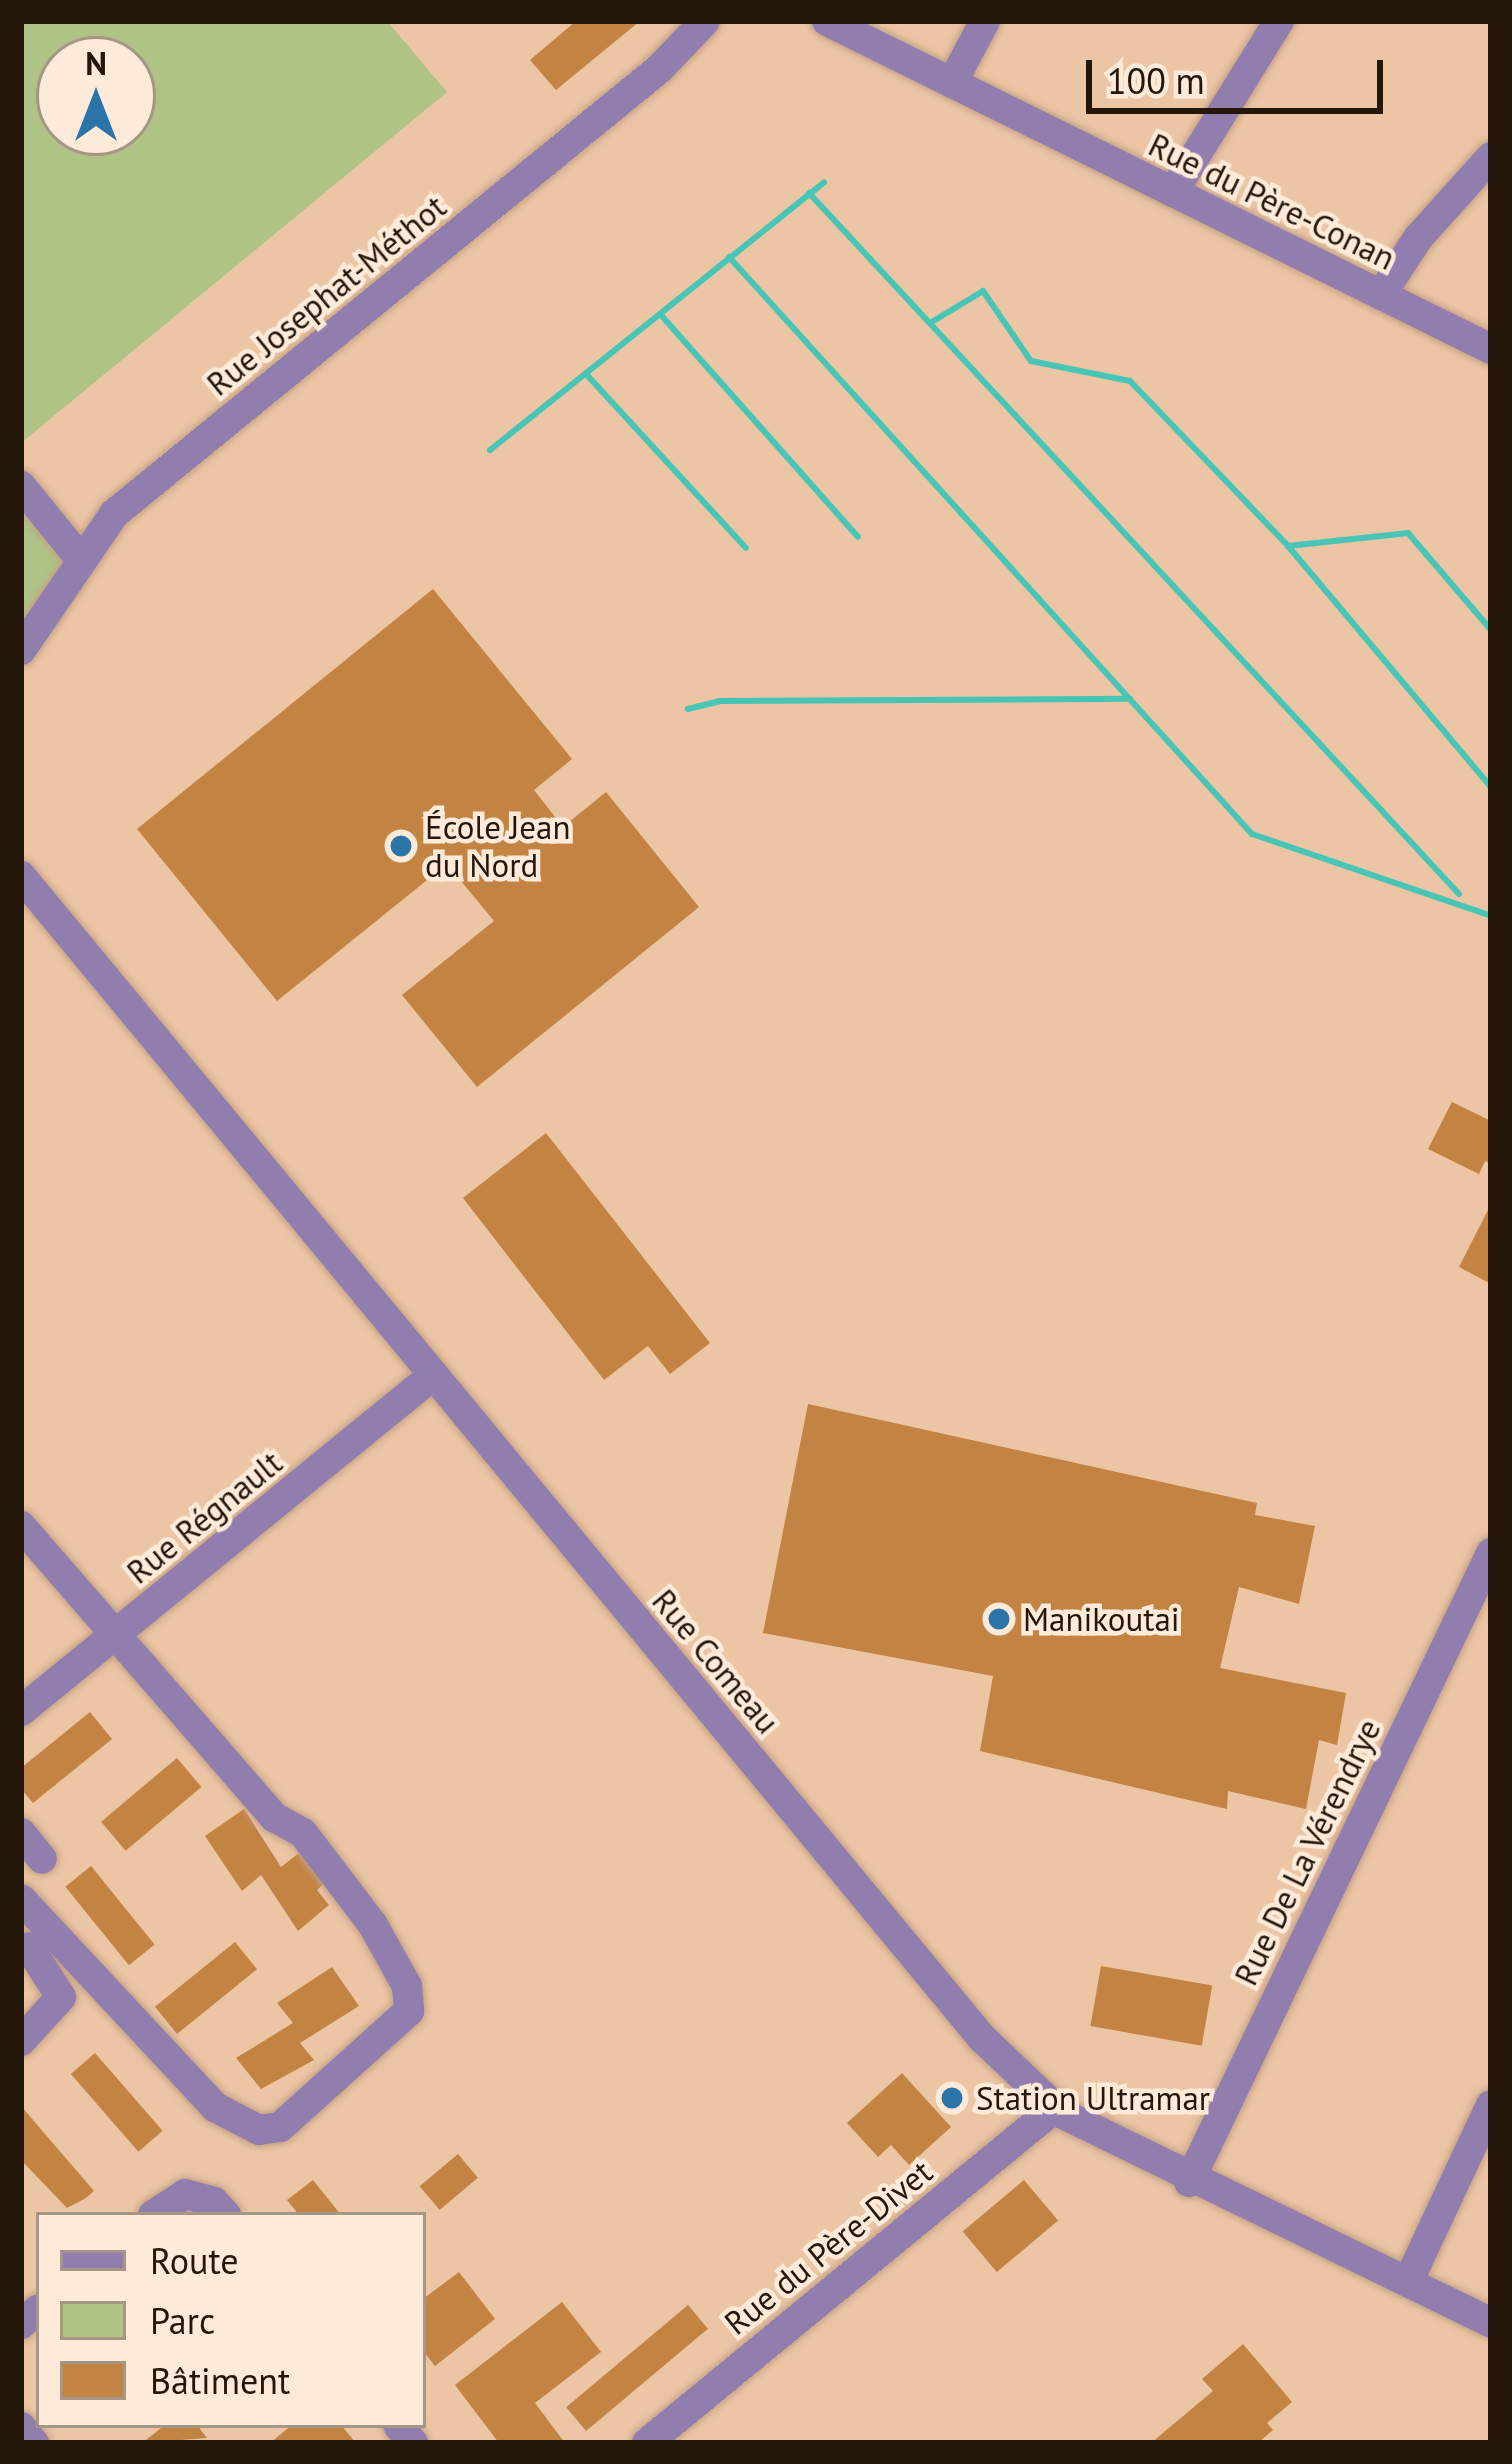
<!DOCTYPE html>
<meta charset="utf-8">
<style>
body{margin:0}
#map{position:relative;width:1512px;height:2464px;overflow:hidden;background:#ebc5a4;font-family:"PT Sans",sans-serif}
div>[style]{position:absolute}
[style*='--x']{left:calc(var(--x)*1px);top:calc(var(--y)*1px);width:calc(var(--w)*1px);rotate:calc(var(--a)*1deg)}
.green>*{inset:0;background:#afc385}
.stream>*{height:6px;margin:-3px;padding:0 3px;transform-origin:3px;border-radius:3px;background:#48c5b5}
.building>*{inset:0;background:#c38343;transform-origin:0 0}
.roads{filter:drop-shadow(0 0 3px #c3a285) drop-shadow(0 0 3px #c3a285)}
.minor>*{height:30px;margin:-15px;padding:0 15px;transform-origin:15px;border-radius:15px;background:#927daf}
.dots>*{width:33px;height:33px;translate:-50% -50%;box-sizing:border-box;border:6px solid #fdead9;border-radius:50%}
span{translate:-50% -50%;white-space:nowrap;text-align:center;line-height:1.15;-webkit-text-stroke:9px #fdead9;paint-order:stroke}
.street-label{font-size:33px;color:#24170a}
.poi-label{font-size:33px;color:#24170a}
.left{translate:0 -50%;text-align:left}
.frame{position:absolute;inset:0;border:24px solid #24170a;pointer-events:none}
.legend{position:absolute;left:36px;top:2212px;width:390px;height:216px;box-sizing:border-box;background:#fdead9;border:3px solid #a69686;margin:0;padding:15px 21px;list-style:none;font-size:36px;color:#24170a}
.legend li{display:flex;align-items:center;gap:24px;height:60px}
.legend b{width:60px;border:3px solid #a69686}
.north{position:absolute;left:36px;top:36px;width:120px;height:120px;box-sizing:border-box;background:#fdead9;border:3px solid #a69686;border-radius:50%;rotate:0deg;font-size:33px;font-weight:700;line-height:48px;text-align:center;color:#24170a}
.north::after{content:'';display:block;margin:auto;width:42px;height:54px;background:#2b74a8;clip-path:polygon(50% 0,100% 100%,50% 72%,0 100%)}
.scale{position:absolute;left:1086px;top:60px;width:297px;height:54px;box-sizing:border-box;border:6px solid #24170a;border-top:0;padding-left:15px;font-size:36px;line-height:42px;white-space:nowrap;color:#24170a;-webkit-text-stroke:9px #fdead9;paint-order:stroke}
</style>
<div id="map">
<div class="green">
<i style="clip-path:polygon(evenodd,21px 21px,387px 21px,447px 92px,21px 443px,21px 21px,60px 60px,132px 60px,132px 132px,60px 132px,60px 60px)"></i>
<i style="clip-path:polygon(21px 486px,78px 556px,21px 650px)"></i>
</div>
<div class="stream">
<i style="--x:809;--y:193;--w:956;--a:47.16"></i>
<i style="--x:729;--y:257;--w:779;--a:47.81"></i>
<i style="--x:1252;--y:834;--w:253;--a:18.9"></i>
<i style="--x:660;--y:314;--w:298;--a:48.4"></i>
<i style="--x:930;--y:323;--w:62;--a:-31.1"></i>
<i style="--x:983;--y:291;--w:85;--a:55.6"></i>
<i style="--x:1031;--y:361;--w:101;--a:11.4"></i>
<i style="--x:1130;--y:381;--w:228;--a:46.2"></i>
<i style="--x:1288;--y:546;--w:315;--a:49.9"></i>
<i style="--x:586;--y:374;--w:236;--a:47.4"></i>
<i style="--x:490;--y:450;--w:428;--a:-38.7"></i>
<i style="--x:1288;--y:546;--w:121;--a:-6.2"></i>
<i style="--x:1408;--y:533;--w:128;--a:49.4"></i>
<i style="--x:688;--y:709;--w:32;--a:-14"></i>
<i style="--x:719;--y:701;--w:411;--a:-0.3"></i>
</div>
<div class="building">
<i style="clip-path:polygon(576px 21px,640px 21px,556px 90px,530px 60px)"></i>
<i style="clip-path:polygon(433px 589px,572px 759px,534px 790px,563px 827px,606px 792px,699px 907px,477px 1087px,402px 995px,494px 921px,447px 864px,277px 1001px,137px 829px)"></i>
<i style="clip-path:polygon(1452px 1102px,1491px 1121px,1491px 1164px,1485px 1161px,1479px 1174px,1428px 1149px)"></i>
<i style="clip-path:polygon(546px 1133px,710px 1343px,670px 1374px,648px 1346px,604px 1380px,463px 1198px)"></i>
<i style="clip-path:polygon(1491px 1204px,1491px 1284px,1459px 1267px)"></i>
<i style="clip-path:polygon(808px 1404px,1257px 1503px,1255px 1515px,1315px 1526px,1299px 1604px,1239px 1587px,1220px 1668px,1346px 1693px,1337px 1745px,1319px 1740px,1306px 1809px,1228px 1791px,1227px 1809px,980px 1751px,993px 1676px,763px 1633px)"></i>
<i style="clip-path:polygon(90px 1712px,112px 1739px,33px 1803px,21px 1789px,21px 1768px)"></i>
<i style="left:177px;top:1758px;width:38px;height:99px;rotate:50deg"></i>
<i style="clip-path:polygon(244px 1809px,281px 1867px,299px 1853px,325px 1883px,317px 1890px,329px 1905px,298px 1931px,261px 1875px,242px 1891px,205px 1836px)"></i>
<i style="left:91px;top:1866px;width:101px;height:33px;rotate:51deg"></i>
<i style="left:235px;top:1942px;width:35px;height:103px;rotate:51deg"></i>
<i style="left:1101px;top:1966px;width:113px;height:61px;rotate:10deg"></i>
<i style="clip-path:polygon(332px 1967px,359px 2006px,300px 2043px,314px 2060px,261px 2089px,236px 2058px,293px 2023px,277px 2003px)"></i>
<i style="left:95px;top:2053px;width:103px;height:32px;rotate:49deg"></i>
<i style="clip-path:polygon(902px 2073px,951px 2127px,909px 2165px,891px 2145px,878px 2157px,847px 2123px)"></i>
<i style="clip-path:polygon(21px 2106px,94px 2191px,86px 2198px,67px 2208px,21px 2160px)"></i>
<i style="left:458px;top:2154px;width:31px;height:50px;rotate:50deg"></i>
<i style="clip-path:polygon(313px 2180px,341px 2215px,299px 2215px,287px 2200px)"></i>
<i style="left:1024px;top:2180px;width:53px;height:80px;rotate:50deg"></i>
<i style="clip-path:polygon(459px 2272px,495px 2319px,435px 2366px,423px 2351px,423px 2299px)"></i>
<i style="clip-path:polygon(562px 2302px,601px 2352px,535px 2403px,565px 2443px,499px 2443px,455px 2385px)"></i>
<i style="left:688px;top:2305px;width:31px;height:159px;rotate:50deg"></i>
<i style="clip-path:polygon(1243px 2344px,1292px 2402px,1267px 2423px,1273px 2430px,1258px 2443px,1151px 2443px,1213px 2391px,1202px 2379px)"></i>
<i style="clip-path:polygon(165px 2425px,197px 2425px,207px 2438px,142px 2443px)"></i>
<i style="clip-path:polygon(292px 2425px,341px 2425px,356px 2443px,270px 2443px)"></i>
</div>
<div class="roads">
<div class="minor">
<i style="--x:827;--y:21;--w:741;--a:26.29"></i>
<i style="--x:952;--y:83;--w:70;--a:-62"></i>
<i style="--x:1173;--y:192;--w:201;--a:-58.2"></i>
<i style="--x:1381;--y:295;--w:68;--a:-57"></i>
<i style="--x:1418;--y:238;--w:109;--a:-48"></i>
<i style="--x:21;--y:486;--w:90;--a:50.8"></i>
<i style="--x:21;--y:650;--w:165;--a:-55.6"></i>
<i style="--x:114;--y:514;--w:704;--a:-39.23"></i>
<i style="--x:659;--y:69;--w:66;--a:-46.2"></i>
<i style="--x:21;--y:876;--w:1508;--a:50.41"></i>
<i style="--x:982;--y:2038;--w:109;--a:43.5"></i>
<i style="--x:1061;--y:2113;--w:479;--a:26"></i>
<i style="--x:21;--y:1526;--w:386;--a:49"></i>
<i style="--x:274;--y:1817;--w:33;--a:29"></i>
<i style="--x:303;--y:1833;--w:116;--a:52.7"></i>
<i style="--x:373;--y:1925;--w:70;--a:60.9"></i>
<i style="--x:407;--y:1986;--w:25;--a:85"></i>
<i style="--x:409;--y:2011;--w:173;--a:138"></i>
<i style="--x:280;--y:2127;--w:21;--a:172"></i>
<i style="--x:259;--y:2130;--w:50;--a:-152.4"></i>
<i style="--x:215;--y:2107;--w:284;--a:-133"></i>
<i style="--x:21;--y:1711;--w:529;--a:-39.17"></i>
<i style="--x:21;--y:1833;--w:33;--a:51"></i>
<i style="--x:21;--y:2041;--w:59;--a:-47.7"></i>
<i style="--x:61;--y:1997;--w:59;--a:-122.6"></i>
<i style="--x:1189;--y:2182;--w:698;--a:-64.35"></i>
<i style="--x:153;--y:2215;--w:38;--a:-33"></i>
<i style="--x:185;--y:2194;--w:30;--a:15"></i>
<i style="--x:214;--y:2202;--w:18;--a:47"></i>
<i style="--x:1408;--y:2282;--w:195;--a:-64.9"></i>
<i style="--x:21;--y:2324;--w:23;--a:-40"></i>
<i style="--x:398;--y:2425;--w:23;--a:50"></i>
<i style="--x:21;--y:2427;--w:21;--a:51"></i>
<i style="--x:647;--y:2443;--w:529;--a:-39.4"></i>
</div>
</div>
<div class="dots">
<i style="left:401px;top:846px;background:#2b74a8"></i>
<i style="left:999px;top:1619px;background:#2b74a8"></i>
<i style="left:952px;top:2098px;background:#2b74a8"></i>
</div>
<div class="street-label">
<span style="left:1272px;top:201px;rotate:26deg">Rue du Père-Conan</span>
<span style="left:326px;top:295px;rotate:-39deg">Rue Josephat-Méthot</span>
<span style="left:204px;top:1517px;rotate:-39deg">Rue Régnault</span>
<span style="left:716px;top:1661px;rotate:50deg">Rue Comeau</span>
<span style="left:1307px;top:1852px;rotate:-64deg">Rue De La Vérendrye</span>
<span style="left:828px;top:2247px;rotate:-39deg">Rue du Père-Divet</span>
</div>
<div class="poi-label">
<span class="left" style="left:425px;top:846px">École Jean<br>du Nord</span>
<span class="left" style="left:1023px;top:1619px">Manikoutai</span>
<span class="left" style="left:976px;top:2098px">Station Ultramar</span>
</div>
<div class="frame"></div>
<ul class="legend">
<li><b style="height:15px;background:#927daf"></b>Route</li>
<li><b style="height:33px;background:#afc385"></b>Parc</li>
<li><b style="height:33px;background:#c38343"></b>Bâtiment</li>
</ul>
<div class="north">N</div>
<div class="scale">100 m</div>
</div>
